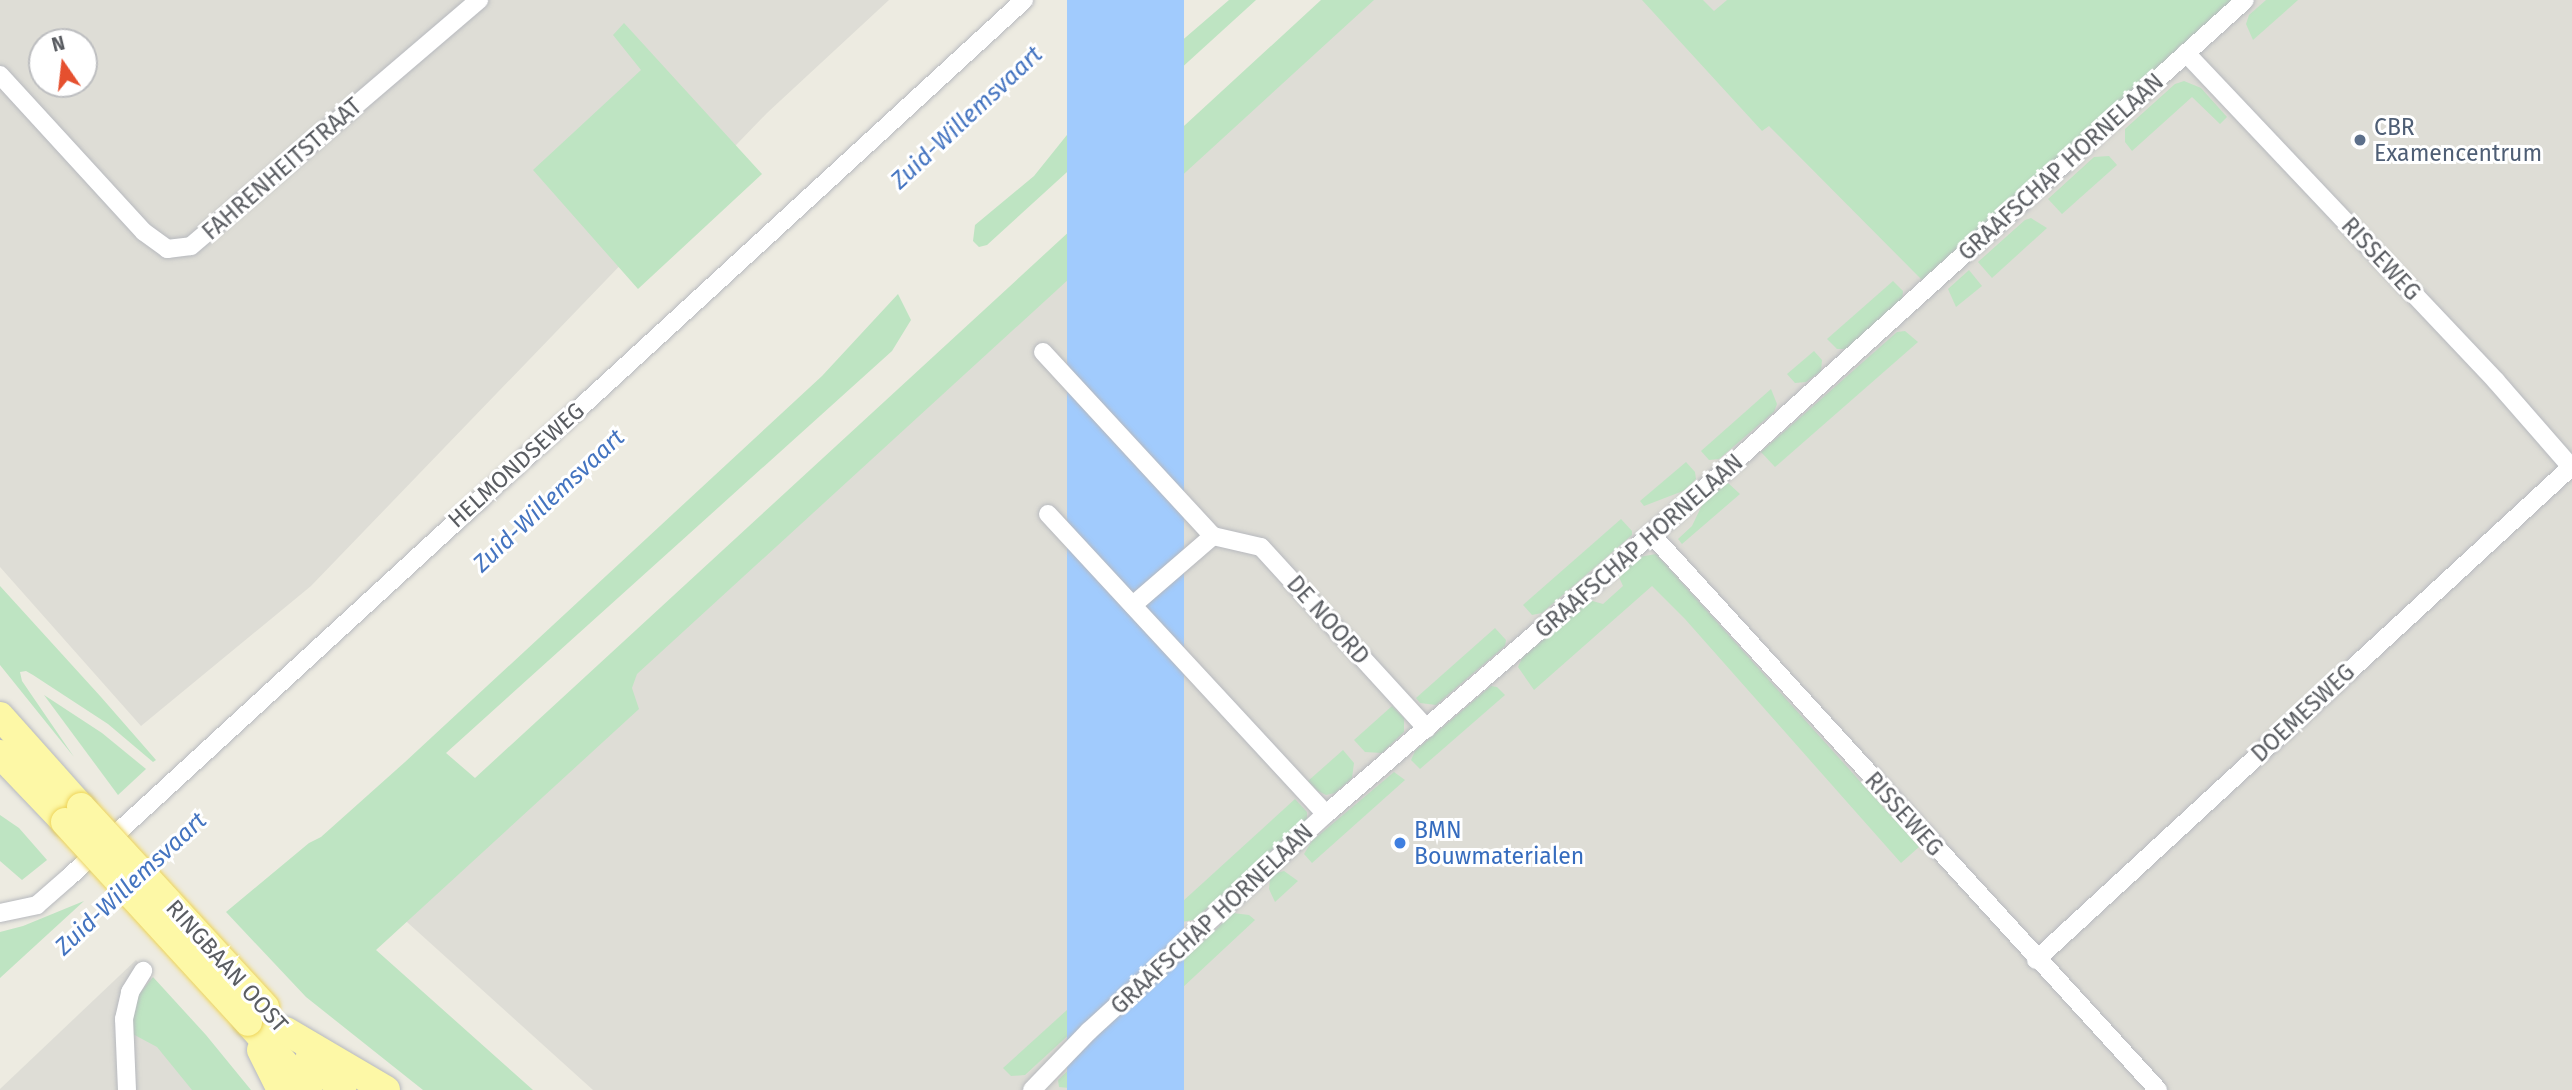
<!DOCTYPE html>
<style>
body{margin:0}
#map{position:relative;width:2572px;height:1090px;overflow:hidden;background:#edebe1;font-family:"Fira Sans",sans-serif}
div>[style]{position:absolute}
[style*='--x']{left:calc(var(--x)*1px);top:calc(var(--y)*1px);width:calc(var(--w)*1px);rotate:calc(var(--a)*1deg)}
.industrial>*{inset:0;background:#deddd6}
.green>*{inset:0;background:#bee4c2}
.water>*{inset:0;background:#a1cbfd;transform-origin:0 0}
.pier>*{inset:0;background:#edebe1;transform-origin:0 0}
.roads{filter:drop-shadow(0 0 2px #b7b9be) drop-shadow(0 0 2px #b7b9be)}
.minor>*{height:18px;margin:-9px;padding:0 9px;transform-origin:9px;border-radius:9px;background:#fff}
.primary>*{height:28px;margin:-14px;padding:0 14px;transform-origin:14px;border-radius:14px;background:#fdf8a6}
.bridges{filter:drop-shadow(0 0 2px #eed459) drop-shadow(0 0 2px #eed459)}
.primary-bridge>*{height:28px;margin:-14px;padding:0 14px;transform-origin:14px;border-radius:14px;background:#fdf8a6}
.dots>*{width:19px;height:19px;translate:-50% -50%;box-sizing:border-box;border:4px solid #fff;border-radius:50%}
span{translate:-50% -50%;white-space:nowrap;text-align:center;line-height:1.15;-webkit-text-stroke:6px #fff;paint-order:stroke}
.service-label{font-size:23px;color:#4e5e75}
.left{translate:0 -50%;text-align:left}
.street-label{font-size:23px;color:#5a5d62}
.shop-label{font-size:23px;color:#366cbe}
.water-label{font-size:24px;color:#4474c0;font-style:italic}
.north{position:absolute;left:28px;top:28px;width:70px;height:70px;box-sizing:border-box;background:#fff;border:2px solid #bdbec0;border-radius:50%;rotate:346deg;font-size:19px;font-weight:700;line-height:28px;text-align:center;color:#5a5d62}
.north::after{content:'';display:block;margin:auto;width:24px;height:32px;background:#e5502f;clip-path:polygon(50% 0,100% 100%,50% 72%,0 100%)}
</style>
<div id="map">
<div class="industrial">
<i style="clip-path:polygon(evenodd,0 0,889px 0,767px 113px,311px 586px,141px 726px,0 567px,0 0,42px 42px,84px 42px,84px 84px,42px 84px,42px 42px)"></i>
<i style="clip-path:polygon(1373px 0,2572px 0,2572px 1090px,593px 1090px,366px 885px)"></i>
<i style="clip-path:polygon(136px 960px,245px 1090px,0 1090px,0 1089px)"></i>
</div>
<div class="green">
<i style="clip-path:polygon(1229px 0,1256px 0,987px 245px,979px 247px,973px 241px,975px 225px,1034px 176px,1079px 120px,1100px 101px,1157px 62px)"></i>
<i style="clip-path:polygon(1321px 0,1374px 0,637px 674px,632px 688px,639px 709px,376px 950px,533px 1090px,423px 1090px,306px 997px,226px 912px,309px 843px,321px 837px,405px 762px,822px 376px,898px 294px,911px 320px,892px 351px,446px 753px,475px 778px)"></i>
<i style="clip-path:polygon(1642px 0,1703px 0,1714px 11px,1727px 0,2233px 0,1922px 280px,1769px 126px,1762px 131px)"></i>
<i style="clip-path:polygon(2266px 0,2298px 0,2253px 40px,2246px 24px,2249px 15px)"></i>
<i style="clip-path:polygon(624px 23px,762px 174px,638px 289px,533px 170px,641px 70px,613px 35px)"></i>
<i style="clip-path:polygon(2184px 81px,2201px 88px,2227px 117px,2220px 124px,2192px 97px,2132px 151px,2125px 142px,2125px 129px,2175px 84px)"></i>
<i style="clip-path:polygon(2109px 156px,2117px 165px,2062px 214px,2048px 199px,2094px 157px)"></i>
<i style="clip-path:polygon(2031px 218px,2047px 228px,1992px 278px,1978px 262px,2025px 220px)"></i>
<i style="clip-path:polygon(1969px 270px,1982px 286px,1956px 307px,1948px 289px)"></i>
<i style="clip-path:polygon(1893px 281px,1903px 291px,1902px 301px,1848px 349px,1837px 349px,1827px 339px)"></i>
<i style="clip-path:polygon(1905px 331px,1918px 342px,1775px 467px,1761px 452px,1897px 332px)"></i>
<i style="clip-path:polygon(1814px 351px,1822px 360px,1821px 371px,1806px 382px,1795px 383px,1787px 374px)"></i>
<i style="clip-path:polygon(1771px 389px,1777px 404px,1774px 412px,1719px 459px,1709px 460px,1701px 451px)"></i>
<i style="clip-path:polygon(1686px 462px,1695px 472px,1696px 479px,1691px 484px,1683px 491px,1644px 506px,1640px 501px)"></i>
<i style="clip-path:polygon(1727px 482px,1740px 494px,1682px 544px,1678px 539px,1692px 526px,1702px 505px)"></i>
<i style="clip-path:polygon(1621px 519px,1632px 531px,1632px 535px,1542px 613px,1532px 615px,1523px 605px)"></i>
<i style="clip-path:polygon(1656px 554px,1919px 847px,1901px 863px,1685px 619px,1652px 586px,1534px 690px,1518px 667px,1522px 658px,1589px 600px,1603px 604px,1623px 586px,1618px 575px,1639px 557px)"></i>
<i style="clip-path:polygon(0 586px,101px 697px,156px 760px,153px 762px,108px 724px,33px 675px,26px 671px,20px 672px,22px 681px,74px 757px,0 665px)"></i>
<i style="clip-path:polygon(1495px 628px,1506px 640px,1505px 646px,1436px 705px,1420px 703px,1416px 698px)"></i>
<i style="clip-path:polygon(1491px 686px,1497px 687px,1505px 695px,1420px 769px,1411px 760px,1415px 751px)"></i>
<i style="clip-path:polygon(44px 695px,102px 733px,146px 769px,118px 795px)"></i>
<i style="clip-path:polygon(1392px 706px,1404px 718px,1404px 732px,1382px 753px,1365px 752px,1354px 740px)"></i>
<i style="clip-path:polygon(1343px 750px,1354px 763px,1352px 778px,1335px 793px,1326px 795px,1318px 791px,1308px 781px)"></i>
<i style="clip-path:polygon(1394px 772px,1405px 780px,1312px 863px,1304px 854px,1312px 841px)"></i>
<i style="clip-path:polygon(1295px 799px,1307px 812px,1307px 819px,1194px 920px,1181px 922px,1171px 912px)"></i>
<i style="clip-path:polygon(0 815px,19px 828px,47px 860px,22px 880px,0 861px)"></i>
<i style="clip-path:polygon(1284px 871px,1298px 881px,1275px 902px,1269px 889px,1270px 880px,1273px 874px)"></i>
<i style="clip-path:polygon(84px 901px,0 978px,0 932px,23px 926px)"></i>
<i style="clip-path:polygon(1233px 913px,1249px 915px,1255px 920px,1122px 1044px,1125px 1051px,1123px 1055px,1090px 1090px,1059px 1087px,1058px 1080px)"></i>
<i style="clip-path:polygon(1153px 928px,1163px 940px,1163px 944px,1148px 963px,1136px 964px,1125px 952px)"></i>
<i style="clip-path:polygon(153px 977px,206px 1035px,251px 1090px,192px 1090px,157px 1047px,129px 1032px,137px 997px)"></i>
<i style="clip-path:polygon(1089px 990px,1098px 1000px,1097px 1009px,1025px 1075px,1011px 1076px,1003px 1068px)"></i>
</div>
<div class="water">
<i style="left:1067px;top:0;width:117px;height:1447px"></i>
</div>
<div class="pier">
<i style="left:154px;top:832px;width:81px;height:96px;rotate:47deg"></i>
</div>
<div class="roads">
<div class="minor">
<i style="--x:2186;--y:53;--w:451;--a:46.6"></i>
<i style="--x:2496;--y:381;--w:116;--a:48.9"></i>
<i style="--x:0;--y:75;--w:213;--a:47.5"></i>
<i style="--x:144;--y:232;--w:29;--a:36"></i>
<i style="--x:167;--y:249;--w:24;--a:-7"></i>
<i style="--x:191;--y:246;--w:379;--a:-40.5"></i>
<i style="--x:1043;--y:352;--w:251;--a:47.3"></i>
<i style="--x:1213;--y:536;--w:49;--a:12.9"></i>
<i style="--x:1261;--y:547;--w:246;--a:47.6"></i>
<i style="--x:1048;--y:514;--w:409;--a:47.2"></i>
<i style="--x:1652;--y:535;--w:751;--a:47.64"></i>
<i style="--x:1133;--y:605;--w:106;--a:-40.8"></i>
<i style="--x:0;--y:913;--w:38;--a:-12"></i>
<i style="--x:37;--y:905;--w:41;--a:-41.1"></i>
<i style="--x:68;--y:878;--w:1298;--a:-42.56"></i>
<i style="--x:2036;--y:960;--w:728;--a:-42.66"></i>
<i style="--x:127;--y:1090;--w:71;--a:-92.4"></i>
<i style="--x:124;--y:1019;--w:28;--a:-77"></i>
<i style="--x:130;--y:992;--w:25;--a:-58"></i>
<i style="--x:1032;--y:1090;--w:82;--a:-46"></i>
<i style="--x:1089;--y:1031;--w:321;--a:-42.5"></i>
<i style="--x:1326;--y:814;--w:518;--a:-40.7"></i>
<i style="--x:1719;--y:476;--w:709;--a:-42.14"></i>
</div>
<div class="primary">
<i style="--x:0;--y:716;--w:122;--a:48.3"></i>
<i style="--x:0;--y:754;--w:94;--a:46.3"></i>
<i style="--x:248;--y:1022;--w:91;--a:48.6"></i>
<i style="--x:286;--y:1031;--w:116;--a:30.5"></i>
<i style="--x:261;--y:1050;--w:45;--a:63.4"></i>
<i style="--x:310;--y:1056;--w:47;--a:46.7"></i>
</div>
</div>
<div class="bridges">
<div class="primary-bridge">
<i style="--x:81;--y:807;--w:272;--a:47.4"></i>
<i style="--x:65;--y:822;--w:271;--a:47.5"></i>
</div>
</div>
<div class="dots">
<i style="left:2360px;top:140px;background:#5c6f8a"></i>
<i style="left:1400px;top:843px;background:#3f7fe0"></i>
</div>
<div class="service-label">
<span class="left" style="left:2374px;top:140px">CBR<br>Examencentrum</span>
</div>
<div class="street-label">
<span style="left:2061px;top:167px;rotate:-42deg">GRAAFSCHAP HORNELAAN</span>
<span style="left:282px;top:169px;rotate:-41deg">FAHRENHEITSTRAAT</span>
<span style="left:2381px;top:259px;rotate:47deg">RISSEWEG</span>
<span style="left:516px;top:465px;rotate:-42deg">HELMONDSEWEG</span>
<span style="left:1639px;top:546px;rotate:-41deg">GRAAFSCHAP HORNELAAN</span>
<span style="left:1328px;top:620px;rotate:48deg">DE NOORD</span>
<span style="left:2303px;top:713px;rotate:-43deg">DOEMESWEG</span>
<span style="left:1904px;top:814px;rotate:48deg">RISSEWEG</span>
<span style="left:1212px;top:919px;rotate:-43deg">GRAAFSCHAP HORNELAAN</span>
<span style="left:227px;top:966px;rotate:48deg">RINGBAAN OOST</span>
</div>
<div class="shop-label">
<span class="left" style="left:1414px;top:843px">BMN<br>Bouwmaterialen</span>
</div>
<div class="water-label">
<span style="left:967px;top:118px;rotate:-43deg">Zuid-Willemsvaart</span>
<span style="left:549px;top:501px;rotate:-43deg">Zuid-Willemsvaart</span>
<span style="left:131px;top:884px;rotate:-43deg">Zuid-Willemsvaart</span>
</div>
<div class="north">N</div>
</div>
